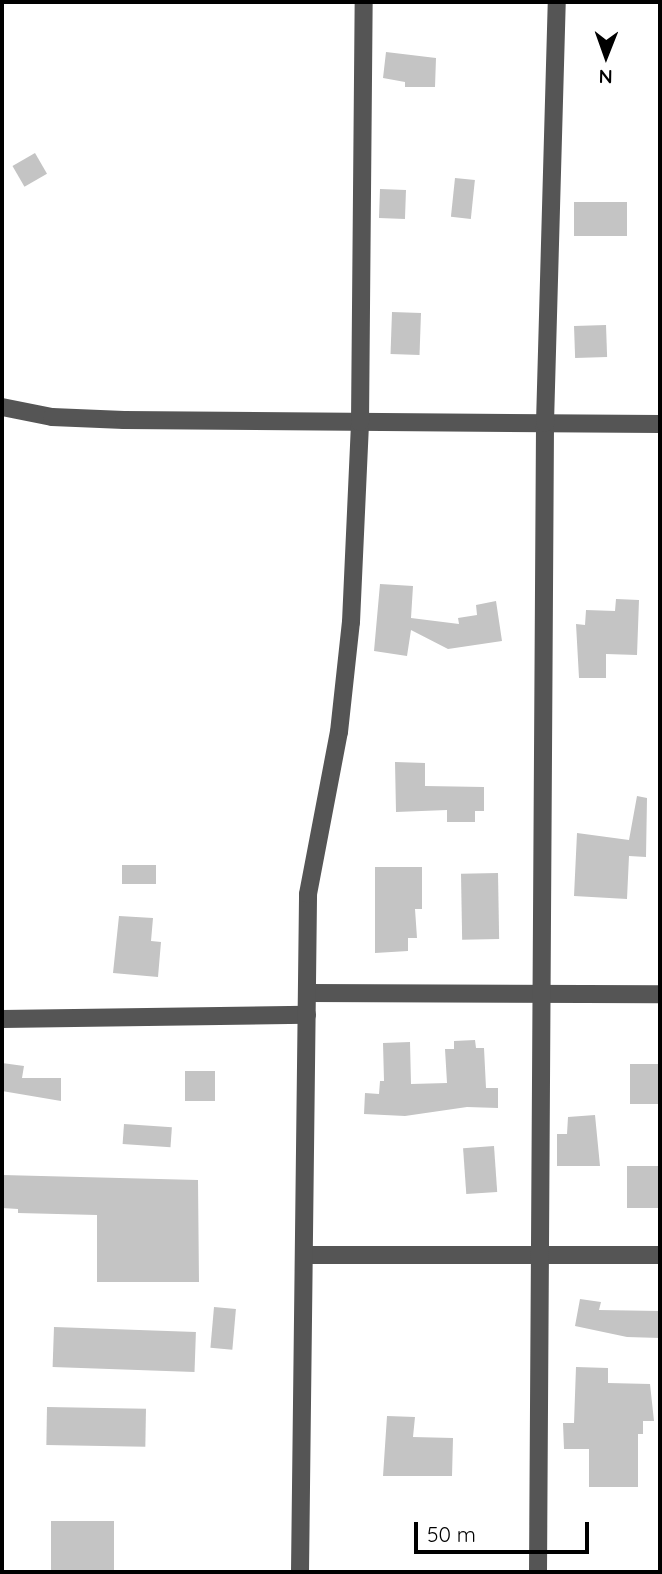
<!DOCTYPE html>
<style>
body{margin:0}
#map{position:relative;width:662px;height:1574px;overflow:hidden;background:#fff;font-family:Quicksand,sans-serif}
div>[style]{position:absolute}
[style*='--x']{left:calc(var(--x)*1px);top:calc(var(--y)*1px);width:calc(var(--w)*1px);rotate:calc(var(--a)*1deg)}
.building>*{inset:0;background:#c4c4c4;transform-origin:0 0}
.minor>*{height:18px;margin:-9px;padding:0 9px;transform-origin:9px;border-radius:9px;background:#555}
span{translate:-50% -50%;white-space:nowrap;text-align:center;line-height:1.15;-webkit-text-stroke:6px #fff;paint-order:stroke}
.frame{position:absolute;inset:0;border:4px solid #000;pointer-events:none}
.north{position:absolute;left:571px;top:21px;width:70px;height:70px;-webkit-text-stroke:5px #fff;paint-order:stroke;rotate:181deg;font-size:19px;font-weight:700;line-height:28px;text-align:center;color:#000}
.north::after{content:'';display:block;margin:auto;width:24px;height:32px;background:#000;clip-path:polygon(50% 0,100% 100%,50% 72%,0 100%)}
.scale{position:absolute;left:414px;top:1522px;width:175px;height:32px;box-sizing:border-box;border:4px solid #000;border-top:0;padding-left:9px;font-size:21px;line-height:24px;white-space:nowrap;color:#000;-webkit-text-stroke:5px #fff;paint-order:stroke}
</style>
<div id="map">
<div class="building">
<i style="clip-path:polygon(386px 52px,436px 58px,435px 87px,405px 87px,405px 82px,383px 78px)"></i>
<i style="left:35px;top:153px;width:24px;height:26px;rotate:60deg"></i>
<i style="left:455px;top:178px;width:20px;height:39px;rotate:6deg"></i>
<i style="left:380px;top:189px;width:26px;height:29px;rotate:2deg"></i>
<i style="left:627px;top:202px;width:34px;height:53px;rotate:90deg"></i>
<i style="left:392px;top:312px;width:29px;height:42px;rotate:2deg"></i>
<i style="left:606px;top:325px;width:32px;height:32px;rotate:88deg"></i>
<i style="clip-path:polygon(380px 584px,413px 586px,411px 618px,459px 624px,458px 618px,477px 615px,476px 605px,496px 601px,502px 641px,448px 649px,411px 630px,407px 656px,374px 651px)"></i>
<i style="clip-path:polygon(616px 599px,639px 600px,637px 655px,606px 654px,606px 678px,579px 678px,576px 624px,585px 625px,586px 610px,615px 611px)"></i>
<i style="clip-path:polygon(395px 762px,425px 763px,425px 786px,484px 787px,484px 811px,475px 811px,475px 822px,447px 822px,447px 810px,396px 812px)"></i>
<i style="clip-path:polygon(637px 796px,647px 798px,646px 857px,629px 856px,627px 899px,574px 896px,577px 833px,629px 840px)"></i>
<i style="left:122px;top:865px;width:34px;height:19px"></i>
<i style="clip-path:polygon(375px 867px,422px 867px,422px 909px,415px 909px,417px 938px,408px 938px,408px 951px,375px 953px)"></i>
<i style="left:498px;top:873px;width:66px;height:37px;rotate:89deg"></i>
<i style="clip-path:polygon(119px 916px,153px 918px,151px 941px,161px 942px,158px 977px,113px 973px)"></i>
<i style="clip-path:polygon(475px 1040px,476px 1048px,484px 1048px,486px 1088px,498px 1088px,498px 1108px,467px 1107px,405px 1116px,364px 1114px,365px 1093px,379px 1094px,380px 1081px,384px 1081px,383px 1043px,410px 1042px,411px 1084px,447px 1083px,445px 1049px,454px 1049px,454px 1041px)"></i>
<i style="clip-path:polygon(2px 1063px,24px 1066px,22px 1078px,61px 1078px,61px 1101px,2px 1091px)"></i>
<i style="left:630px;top:1064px;width:30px;height:40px"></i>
<i style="left:185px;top:1071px;width:30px;height:30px"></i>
<i style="clip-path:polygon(595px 1115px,600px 1166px,557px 1166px,557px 1134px,567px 1134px,568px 1117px)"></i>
<i style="left:124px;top:1124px;width:48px;height:20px;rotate:4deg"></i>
<i style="left:494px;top:1146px;width:46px;height:31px;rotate:86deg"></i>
<i style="left:627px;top:1166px;width:33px;height:42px"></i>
<i style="clip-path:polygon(2px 1175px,198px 1180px,199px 1282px,97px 1282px,97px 1215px,18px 1213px,18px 1209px,2px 1208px)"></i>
<i style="clip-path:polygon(580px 1299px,601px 1302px,599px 1310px,660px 1311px,660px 1338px,627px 1337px,575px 1326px)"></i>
<i style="left:214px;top:1307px;width:22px;height:41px;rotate:5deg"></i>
<i style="left:54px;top:1327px;width:142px;height:40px;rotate:2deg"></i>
<i style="clip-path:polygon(576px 1367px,608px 1368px,608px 1383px,650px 1384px,654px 1421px,643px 1421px,643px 1434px,638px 1434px,638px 1487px,589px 1487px,589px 1449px,564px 1449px,563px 1423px,574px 1423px)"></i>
<i style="left:47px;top:1407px;width:99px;height:38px;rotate:1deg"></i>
<i style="clip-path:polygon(387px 1416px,415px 1417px,413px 1437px,453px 1438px,452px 1476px,383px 1476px)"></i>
<i style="left:51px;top:1521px;width:63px;height:51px"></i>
</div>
<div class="minor">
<i style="--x:2;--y:407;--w:51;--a:11.3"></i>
<i style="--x:52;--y:417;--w:72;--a:2.4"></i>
<i style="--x:124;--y:420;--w:536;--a:0.43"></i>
<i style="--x:307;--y:993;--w:353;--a:0.2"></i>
<i style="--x:2;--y:1019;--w:305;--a:-0.8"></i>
<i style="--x:306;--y:1255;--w:354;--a:0"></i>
<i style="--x:300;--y:1572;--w:678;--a:-89.32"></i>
<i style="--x:308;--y:894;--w:165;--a:-79.2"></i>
<i style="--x:339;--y:732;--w:111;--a:-83.8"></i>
<i style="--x:351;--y:622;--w:200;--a:-87.4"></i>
<i style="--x:360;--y:422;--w:420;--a:-89.5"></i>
<i style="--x:538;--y:1572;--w:1149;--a:-89.65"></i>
<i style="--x:545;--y:423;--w:421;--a:-88.4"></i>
</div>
<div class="frame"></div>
<div class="north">N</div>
<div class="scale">50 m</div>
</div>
